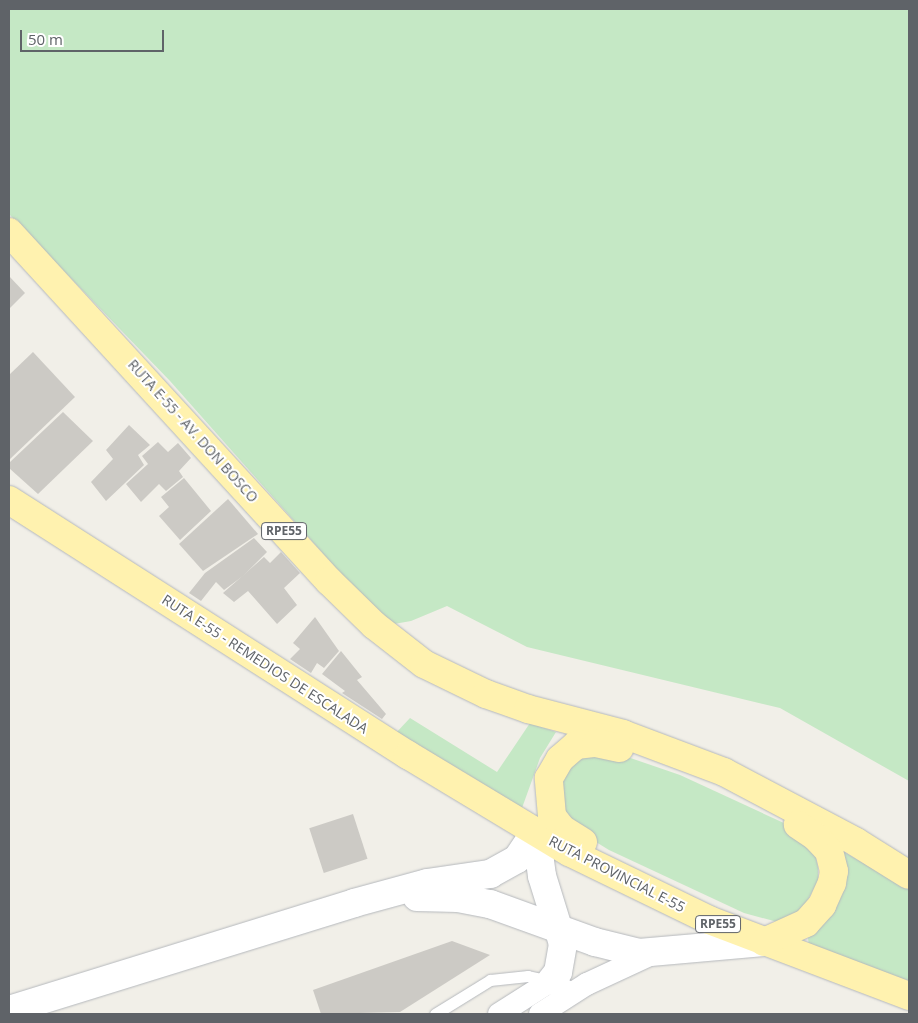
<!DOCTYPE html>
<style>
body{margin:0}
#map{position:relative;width:918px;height:1023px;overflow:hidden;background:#f1efe8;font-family:"Open Sans",sans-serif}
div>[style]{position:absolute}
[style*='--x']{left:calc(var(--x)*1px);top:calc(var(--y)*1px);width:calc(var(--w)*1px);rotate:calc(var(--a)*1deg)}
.green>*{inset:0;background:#c5e8c5}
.building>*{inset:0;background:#cccac5;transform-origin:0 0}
.roads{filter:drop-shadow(0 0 1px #b5b8bc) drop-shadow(0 0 1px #b5b8bc)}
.service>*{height:11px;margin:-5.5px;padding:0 5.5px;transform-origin:5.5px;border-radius:5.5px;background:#fff}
.minor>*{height:22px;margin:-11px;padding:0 11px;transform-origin:11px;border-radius:11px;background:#fff}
.tertiary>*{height:28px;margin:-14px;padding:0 14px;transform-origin:14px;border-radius:14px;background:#fff}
.primary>*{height:28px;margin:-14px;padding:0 14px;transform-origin:14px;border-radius:14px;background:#fff2af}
span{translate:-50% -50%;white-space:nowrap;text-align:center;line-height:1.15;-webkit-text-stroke:4px #fff;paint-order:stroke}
.shield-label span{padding:1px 4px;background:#fff;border:1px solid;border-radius:4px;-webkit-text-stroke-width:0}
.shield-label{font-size:12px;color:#5f6368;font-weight:700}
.street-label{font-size:14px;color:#5f6368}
.frame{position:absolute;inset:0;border:10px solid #5f6368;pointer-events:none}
.scale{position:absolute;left:20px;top:30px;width:144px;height:22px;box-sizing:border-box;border:2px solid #5f6368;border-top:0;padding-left:6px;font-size:15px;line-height:18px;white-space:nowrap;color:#5f6368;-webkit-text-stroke:4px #fff;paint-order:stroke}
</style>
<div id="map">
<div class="green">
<i style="clip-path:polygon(9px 9px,909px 9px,909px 781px,780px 708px,527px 647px,447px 606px,411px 621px,394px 624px,366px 602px,170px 381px,9px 214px)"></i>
<i style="clip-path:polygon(410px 718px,497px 772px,530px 723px,556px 732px,540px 758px,522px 808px,395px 734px)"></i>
<i style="clip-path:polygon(610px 751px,680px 775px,786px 824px,815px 854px,818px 867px,818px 881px,804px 907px,794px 918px,781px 923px,744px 913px,609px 850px,565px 823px,560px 778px,582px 755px)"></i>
<i style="clip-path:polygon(844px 852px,909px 889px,909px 984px,809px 947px,808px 938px,827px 920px,843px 893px)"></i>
</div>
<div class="building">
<i style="clip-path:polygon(9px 276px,25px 293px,9px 309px)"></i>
<i style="clip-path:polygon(33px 352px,75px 397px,9px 460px,9px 375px)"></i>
<i style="clip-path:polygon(63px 412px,93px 441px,38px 494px,9px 468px,9px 463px)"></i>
<i style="clip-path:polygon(129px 425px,150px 445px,138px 455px,144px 465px,106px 501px,91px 482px,113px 459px,106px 450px)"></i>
<i style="clip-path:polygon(158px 442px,168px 452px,178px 443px,191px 458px,179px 471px,183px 477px,166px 491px,159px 484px,141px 502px,126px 484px,148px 464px,142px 456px)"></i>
<i style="clip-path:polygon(184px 478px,211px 511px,180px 540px,159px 516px,169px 507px,161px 497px)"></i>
<i style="clip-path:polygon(228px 499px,258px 534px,203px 571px,179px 544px)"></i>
<i style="clip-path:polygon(254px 538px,267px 552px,243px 576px,224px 590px,216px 582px,201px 601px,189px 593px,205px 573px)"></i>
<i style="clip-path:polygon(281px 552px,300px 573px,284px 588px,297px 605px,277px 624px,248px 591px,234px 602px,223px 593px,264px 557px,270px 563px)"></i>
<i style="clip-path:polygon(315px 617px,339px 651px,324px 668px,317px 663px,311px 673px,290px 659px,300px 649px,293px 643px)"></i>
<i style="clip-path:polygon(341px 651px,362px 677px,357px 680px,386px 714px,382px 719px,342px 693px,345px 691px,322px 674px)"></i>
<i style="left:353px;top:814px;width:47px;height:46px;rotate:72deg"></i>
<i style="clip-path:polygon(452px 941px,490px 955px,400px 1012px,321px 1014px,313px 990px)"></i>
</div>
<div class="roads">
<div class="service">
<i style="--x:435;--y:1014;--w:65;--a:-31.7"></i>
<i style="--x:490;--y:980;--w:38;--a:-6"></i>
<i style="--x:528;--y:976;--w:23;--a:13"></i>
</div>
<div class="minor">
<i style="--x:499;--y:1014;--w:62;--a:-32.4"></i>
<i style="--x:551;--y:981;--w:18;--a:34"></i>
<i style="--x:540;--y:1014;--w:56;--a:-32.6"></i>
<i style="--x:587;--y:984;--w:76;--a:-24.9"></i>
</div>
<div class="tertiary">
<i style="--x:536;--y:831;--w:45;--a:82.4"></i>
<i style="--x:542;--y:876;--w:71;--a:72.8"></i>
<i style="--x:563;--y:944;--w:28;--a:100"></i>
<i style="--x:558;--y:972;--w:11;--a:128"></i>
<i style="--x:417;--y:897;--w:41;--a:1.4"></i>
<i style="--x:458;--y:898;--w:33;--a:11"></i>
<i style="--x:490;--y:904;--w:112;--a:19.9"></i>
<i style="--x:595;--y:942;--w:45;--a:14"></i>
<i style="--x:639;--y:953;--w:125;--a:-5"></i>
<i style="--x:9;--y:1010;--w:361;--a:-17.2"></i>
<i style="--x:354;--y:903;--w:76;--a:-15.3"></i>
<i style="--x:427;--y:883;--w:64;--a:-8.1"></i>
<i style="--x:490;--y:874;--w:31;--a:-29"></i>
<i style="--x:517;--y:859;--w:34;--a:-56"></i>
</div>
<div class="primary">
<i style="--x:9;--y:232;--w:473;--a:47.5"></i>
<i style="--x:329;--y:581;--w:63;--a:44.4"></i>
<i style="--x:374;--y:625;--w:63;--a:38"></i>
<i style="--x:424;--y:664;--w:69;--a:25.8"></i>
<i style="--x:486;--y:694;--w:45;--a:19.7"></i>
<i style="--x:528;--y:709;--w:98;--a:14.7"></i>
<i style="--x:623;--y:734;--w:108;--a:20.6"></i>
<i style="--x:724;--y:772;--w:149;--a:27.9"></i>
<i style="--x:856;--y:842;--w:62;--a:31.9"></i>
<i style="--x:9;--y:500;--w:474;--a:32.6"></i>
<i style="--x:408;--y:755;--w:188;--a:31.1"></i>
<i style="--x:569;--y:852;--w:156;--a:25.9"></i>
<i style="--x:709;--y:920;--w:214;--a:20.8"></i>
<i style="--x:583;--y:842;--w:25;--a:-148"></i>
<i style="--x:562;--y:829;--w:16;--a:-128"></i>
<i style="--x:552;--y:816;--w:38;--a:-95"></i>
<i style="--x:549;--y:778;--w:22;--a:-60"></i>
<i style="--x:560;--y:759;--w:21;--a:-41"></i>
<i style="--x:576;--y:745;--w:20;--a:-6"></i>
<i style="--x:596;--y:743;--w:24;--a:12"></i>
<i style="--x:764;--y:942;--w:46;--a:-24.3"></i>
<i style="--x:806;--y:923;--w:24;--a:-48"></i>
<i style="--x:822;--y:905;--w:24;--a:-66"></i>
<i style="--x:832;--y:883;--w:12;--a:-81"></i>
<i style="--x:834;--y:871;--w:21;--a:-104"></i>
<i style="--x:829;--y:851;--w:19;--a:-133"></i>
<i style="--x:816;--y:837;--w:22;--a:-146"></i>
</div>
</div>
<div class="shield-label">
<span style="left:284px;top:531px">RPE55</span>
<span style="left:718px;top:924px">RPE55</span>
</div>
<div class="street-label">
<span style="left:193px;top:431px;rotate:48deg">RUTA E-55 - AV. DON BOSCO</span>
<span style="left:265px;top:664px;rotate:33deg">RUTA E-55 - REMEDIOS DE ESCALADA</span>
<span style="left:617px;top:874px;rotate:27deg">RUTA PROVINCIAL E-55</span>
</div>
<div class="frame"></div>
<div class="scale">50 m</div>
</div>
